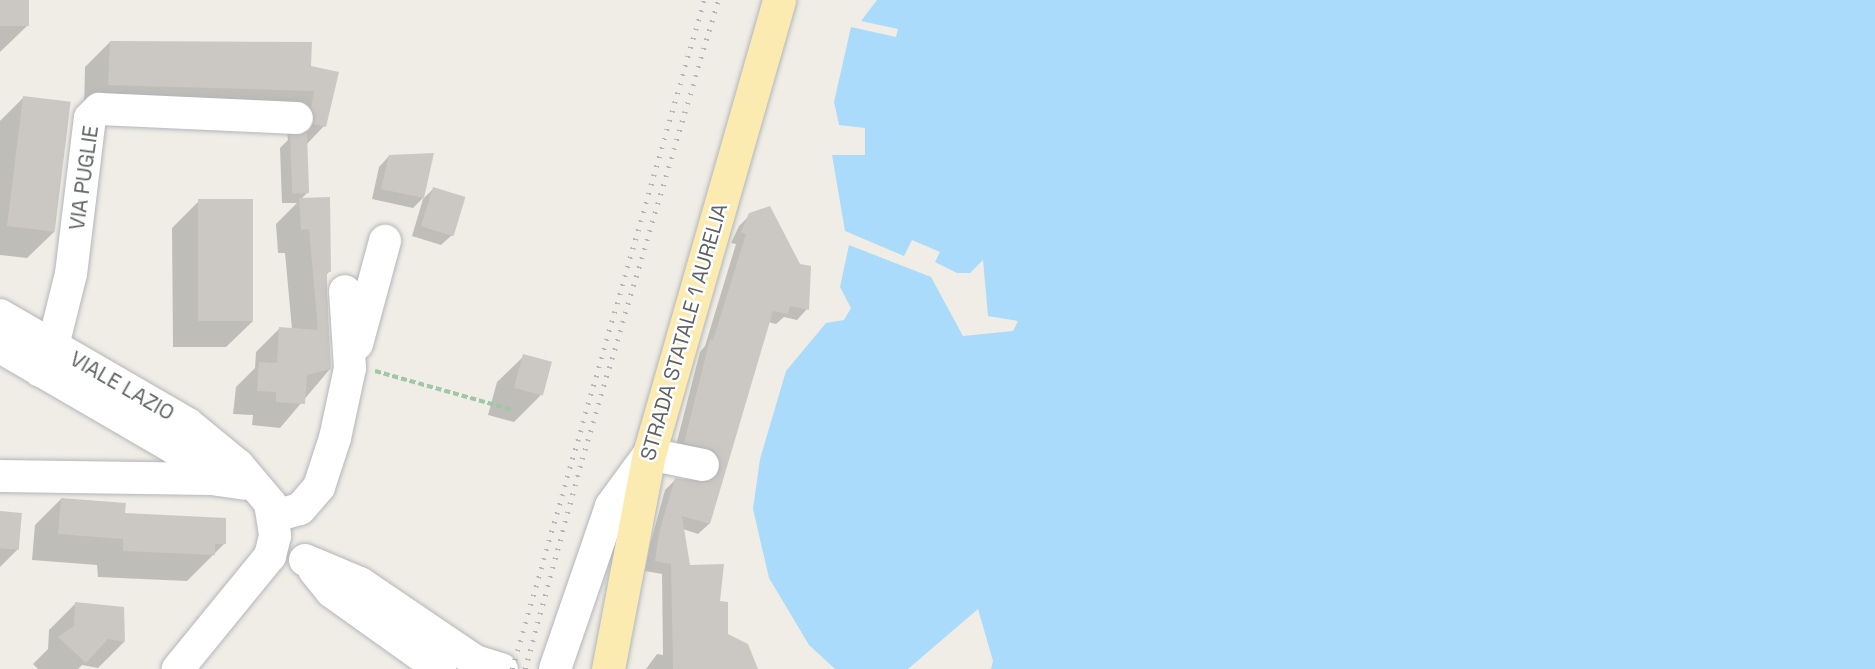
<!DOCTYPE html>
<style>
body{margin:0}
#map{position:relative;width:1875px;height:669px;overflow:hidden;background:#efede6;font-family:"Space Grotesk",sans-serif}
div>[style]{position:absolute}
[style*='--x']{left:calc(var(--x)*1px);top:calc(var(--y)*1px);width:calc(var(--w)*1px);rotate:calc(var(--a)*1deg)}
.water>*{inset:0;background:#abdbfa}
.shadow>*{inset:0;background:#0003}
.building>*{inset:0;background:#cbc8c3;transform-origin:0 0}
.path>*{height:4px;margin-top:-2px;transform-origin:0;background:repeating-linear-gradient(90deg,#9ec6a7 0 6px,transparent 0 9px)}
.roads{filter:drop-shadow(0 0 2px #b3b6ba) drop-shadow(0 0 2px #b3b6ba)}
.minor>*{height:32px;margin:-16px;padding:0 16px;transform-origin:16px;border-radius:16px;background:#fff}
.major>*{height:33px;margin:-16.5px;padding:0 16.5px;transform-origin:16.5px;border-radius:16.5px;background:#fbebb0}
.rail>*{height:4.5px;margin-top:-2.25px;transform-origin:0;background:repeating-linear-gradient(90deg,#b4b5b6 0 1.5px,transparent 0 9.5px)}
span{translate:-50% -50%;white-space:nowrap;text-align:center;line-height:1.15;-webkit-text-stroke:5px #fff;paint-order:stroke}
.street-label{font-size:21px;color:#5e6266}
</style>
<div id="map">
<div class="water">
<i style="clip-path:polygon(877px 0,1875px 0,1875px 669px,991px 669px,993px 661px,978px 609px,908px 669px,835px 669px,809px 645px,769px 578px,753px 509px,760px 459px,786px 371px,826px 323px,844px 320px,851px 308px,840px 287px,849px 245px,931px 277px,963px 336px,1013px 331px,1018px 321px,988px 316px,983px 260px,970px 273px,957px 273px,935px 262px,940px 252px,912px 240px,904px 256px,845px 231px,832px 155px,865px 155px,865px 128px,839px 125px,834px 102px,851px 27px,896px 37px,898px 29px,861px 21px)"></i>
</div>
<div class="shadow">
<i style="clip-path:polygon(0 0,28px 0,27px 26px,0 52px)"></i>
<i style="clip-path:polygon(110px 42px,309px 67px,324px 126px,306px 145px,307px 193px,300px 200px,329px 272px,326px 275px,330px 369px,280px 428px,252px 425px,253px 415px,233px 414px,236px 387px,255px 368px,256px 352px,280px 328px,292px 329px,285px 253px,278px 253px,276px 224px,297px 203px,282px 203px,280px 148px,288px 140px,287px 133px,84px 109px,85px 67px)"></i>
<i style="clip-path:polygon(23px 98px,54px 232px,27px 258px,0 255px,0 121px)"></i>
<i style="clip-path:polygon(389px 156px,423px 198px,413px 208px,372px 199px,379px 167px)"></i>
<i style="clip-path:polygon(433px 189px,452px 235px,441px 245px,412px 236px,423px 199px)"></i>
<i style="clip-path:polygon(199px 201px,253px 321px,226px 347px,173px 347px,172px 228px)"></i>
<i style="clip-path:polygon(750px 215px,807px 309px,797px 320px,784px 317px,776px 324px,768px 322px,709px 524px,698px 534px,683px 529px,689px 567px,718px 602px,727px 635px,756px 669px,646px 669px,657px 654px,663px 655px,662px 574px,645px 571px,650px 545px,665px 490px,676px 479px,711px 481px,704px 461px,674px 453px,700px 352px,705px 346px,736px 244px,731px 243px,739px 226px)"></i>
<i style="clip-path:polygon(524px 356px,550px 363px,540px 396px,514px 422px,488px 415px,497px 382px)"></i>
<i style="clip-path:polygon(61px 499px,124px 514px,225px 543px,187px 581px,98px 577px,97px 565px,32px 560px,35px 525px)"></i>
<i style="clip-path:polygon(0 513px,19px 548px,0 567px)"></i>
<i style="clip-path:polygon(75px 604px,124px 642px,98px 668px,82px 665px,78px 669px,38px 669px,33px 664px,48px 649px,49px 630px)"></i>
</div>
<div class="building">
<i style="left:0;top:0;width:29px;height:26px"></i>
<i style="clip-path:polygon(110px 41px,312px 42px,311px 66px,339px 72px,326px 127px,313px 124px,311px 107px,314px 91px,108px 85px)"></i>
<i style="left:23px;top:96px;width:48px;height:131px;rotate:7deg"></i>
<i style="left:307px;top:133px;width:60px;height:17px;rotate:88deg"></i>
<i style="clip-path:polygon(434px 153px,424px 198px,381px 189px,389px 155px)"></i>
<i style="left:433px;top:187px;width:34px;height:41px;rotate:17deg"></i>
<i style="clip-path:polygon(330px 197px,331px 272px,327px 272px,327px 292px,331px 369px,307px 375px,305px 404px,276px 402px,276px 392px,257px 391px,259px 362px,277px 363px,279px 327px,318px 330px,309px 229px,301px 230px,299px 198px)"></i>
<i style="left:253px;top:199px;width:122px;height:55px;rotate:90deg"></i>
<i style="clip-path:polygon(770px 206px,800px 264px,811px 266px,809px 310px,790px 306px,788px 314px,773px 311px,710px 524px,682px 516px,690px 565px,724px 564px,720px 601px,728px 602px,728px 634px,748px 644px,758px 669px,673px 669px,671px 564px,655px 561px,659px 533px,675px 478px,708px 482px,720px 469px,714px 451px,684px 443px,710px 339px,713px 340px,746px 234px,741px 232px,749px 213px)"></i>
<i style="left:523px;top:354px;width:30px;height:35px;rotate:15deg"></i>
<i style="clip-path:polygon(61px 498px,126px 503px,125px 513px,226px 518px,226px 544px,215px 544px,215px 555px,123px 551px,123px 539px,58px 534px)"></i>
<i style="left:0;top:511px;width:22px;height:37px;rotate:5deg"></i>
<i style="clip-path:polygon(75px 602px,124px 607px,125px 642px,108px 639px,86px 663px,58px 637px,74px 626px)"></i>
</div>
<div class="path">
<i style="--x:375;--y:371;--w:143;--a:15.8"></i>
</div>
<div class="roads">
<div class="minor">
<i style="--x:0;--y:315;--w:217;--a:30.1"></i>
<i style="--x:188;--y:424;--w:65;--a:39.4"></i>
<i style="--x:238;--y:465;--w:50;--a:49.9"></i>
<i style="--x:270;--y:503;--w:33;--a:81"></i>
<i style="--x:275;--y:536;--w:21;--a:104"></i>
<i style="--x:270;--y:556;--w:146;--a:129.2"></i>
<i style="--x:357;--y:344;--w:107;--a:-74.8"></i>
<i style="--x:0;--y:347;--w:201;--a:30.1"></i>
<i style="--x:174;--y:448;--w:53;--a:15.4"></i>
<i style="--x:40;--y:371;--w:28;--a:-63"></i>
<i style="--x:53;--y:346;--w:74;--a:-76"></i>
<i style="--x:71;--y:274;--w:157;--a:-83.1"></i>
<i style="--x:90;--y:118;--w:13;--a:-45"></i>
<i style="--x:99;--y:109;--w:198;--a:2.6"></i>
<i style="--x:0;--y:476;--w:211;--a:0.8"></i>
<i style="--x:211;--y:479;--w:34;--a:8"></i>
<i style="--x:275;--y:516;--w:26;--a:-16"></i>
<i style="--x:300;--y:509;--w:29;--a:-49"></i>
<i style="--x:319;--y:487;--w:52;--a:-71.9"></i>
<i style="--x:335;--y:438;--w:72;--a:-77.9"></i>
<i style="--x:350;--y:368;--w:77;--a:-93.7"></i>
<i style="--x:305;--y:560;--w:60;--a:22.7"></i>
<i style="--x:360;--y:583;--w:139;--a:34.1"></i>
<i style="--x:475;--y:661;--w:28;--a:17"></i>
<i style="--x:314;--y:570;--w:28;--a:51"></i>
<i style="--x:332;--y:592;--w:133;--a:35.5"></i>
<i style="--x:555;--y:669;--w:172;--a:-71"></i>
<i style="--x:611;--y:506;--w:64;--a:-53.8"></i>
<i style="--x:649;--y:454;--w:55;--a:11.5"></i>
</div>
<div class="major">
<i style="--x:608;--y:669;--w:219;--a:-79.2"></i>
<i style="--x:649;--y:454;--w:472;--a:-74"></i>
</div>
</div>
<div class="rail">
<i style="--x:512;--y:669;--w:696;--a:-73.99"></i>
<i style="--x:525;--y:669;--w:218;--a:-74.8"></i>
<i style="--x:582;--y:459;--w:479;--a:-73.5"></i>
</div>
<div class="street-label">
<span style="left:84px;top:178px;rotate:-82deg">VIA PUGLIE</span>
<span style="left:684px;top:332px;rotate:-74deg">STRADA STATALE 1 AURELIA</span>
<span style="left:122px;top:386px;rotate:30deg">VIALE LAZIO</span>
</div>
</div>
